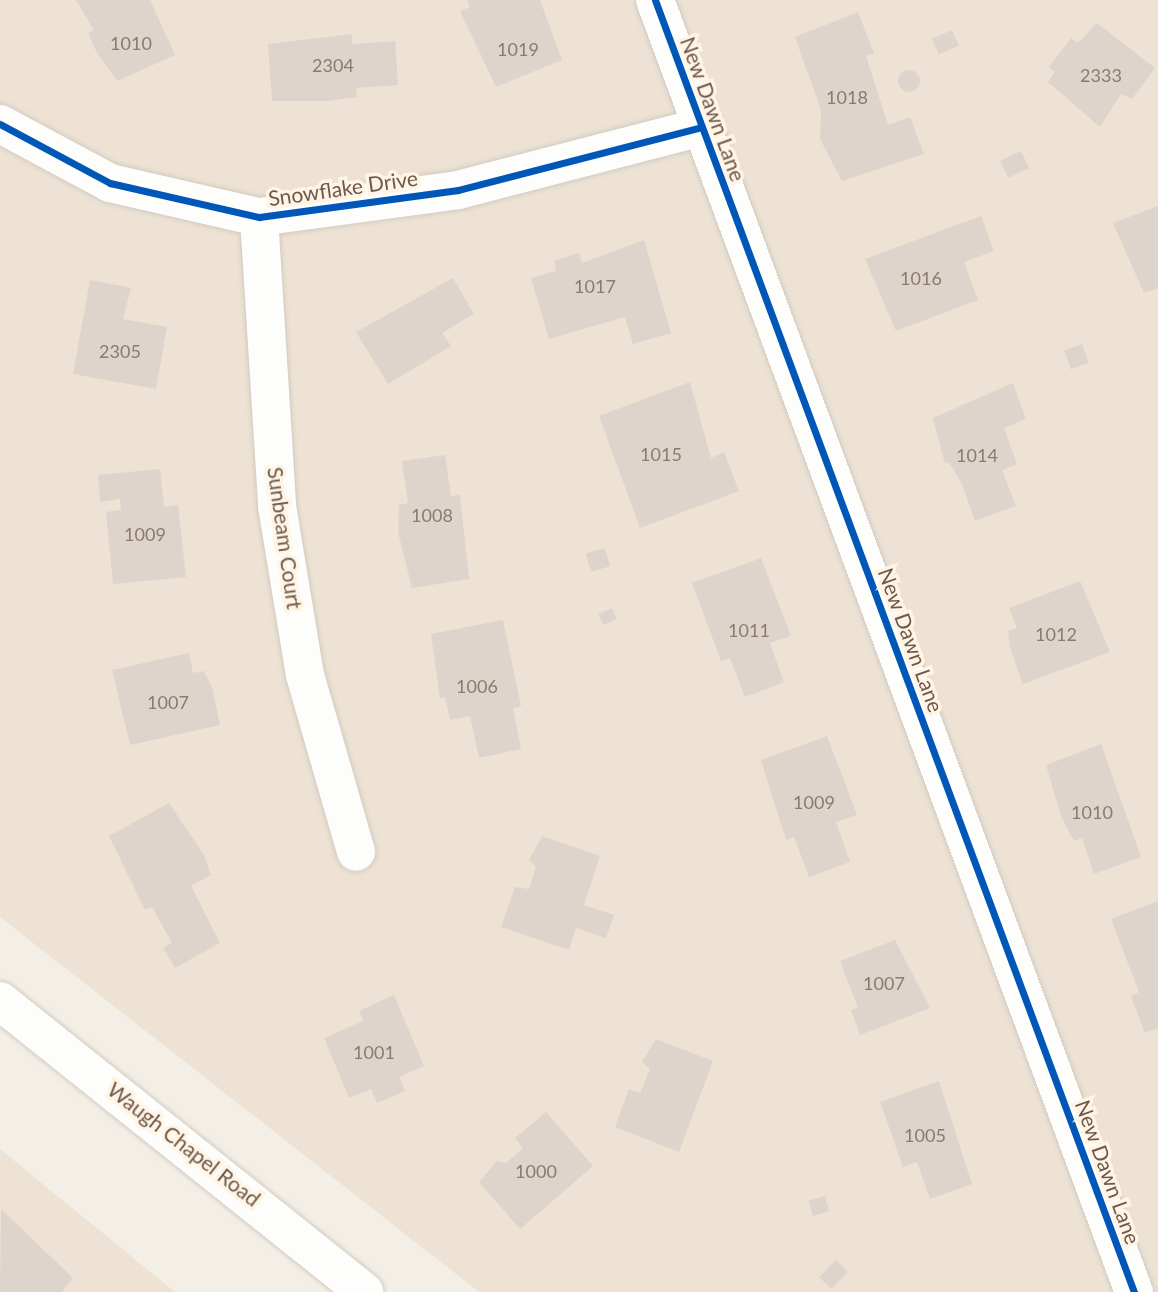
<!DOCTYPE html>
<style>
body{margin:0}
#map{position:relative;width:1158px;height:1292px;overflow:hidden;background:#f4efe6;font-family:Lato,sans-serif}
div>[style]{position:absolute}
[style*='--x']{left:calc(var(--x)*1px);top:calc(var(--y)*1px);width:calc(var(--w)*1px);rotate:calc(var(--a)*1deg)}
.residential>*{inset:0;background:#ede2d3}
.building>*{inset:0;background:#ddd5cc;transform-origin:0 0}
.round{border-radius:50%}
.roads{filter:drop-shadow(0 0 2px #d2cac2) drop-shadow(0 0 2px #d2cac2)}
.minor>*{height:38px;margin:-19px;padding:0 19px;transform-origin:19px;border-radius:19px;background:#fdfdfb}
.secondary>*{height:38px;margin:-19px;padding:0 19px;transform-origin:19px;border-radius:19px;background:#fdfdfb}
.cycleway>*{height:7px;margin:-3.5px;padding:0 3.5px;transform-origin:3.5px;border-radius:3.5px;background:#0057b8}
span{translate:-50% -50%;white-space:nowrap;text-align:center;line-height:1.15;-webkit-text-stroke:7px #fef5e6;paint-order:stroke}
.number-label{font-size:18px;color:#8d7a6d}
.number-label span{-webkit-text-stroke-width:0}
.street-label{font-size:21px;color:#6f584a}
</style>
<div id="map">
<div class="residential">
<i style="clip-path:polygon(0 0,1158px 0,1158px 1292px,479px 1292px,0 917px)"></i>
<i style="clip-path:polygon(0 1149px,175px 1292px,0 1292px)"></i>
</div>
<div class="building">
<i style="clip-path:polygon(76px 0,150px 0,175px 55px,117px 81px,97px 53px,88px 33px,94px 30px)"></i>
<i style="clip-path:polygon(467px 0,540px 0,562px 60px,496px 87px,460px 11px,470px 7px)"></i>
<i style="clip-path:polygon(858px 12px,874px 53px,866px 56px,888px 125px,910px 117px,924px 154px,842px 181px,820px 139px,821px 110px,795px 37px)"></i>
<i style="clip-path:polygon(1097px 23px,1155px 68px,1132px 99px,1121px 94px,1100px 127px,1048px 82px,1055px 72px,1049px 67px,1071px 38px,1078px 43px)"></i>
<i style="left:952px;top:30px;width:17px;height:22px;rotate:66deg"></i>
<i style="clip-path:polygon(352px 34px,352px 44px,395px 41px,398px 85px,356px 88px,357px 97px,328px 101px,272px 101px,268px 44px)"></i>
<i class="round" style="left:898px;top:70px;width:22px;height:22px"></i>
<i style="left:1021px;top:151px;width:19px;height:23px;rotate:65deg"></i>
<i style="clip-path:polygon(1158px 206px,1158px 288px,1144px 293px,1113px 223px)"></i>
<i style="clip-path:polygon(981px 216px,994px 251px,964px 262px,978px 300px,896px 331px,865px 259px)"></i>
<i style="clip-path:polygon(644px 240px,671px 333px,633px 344px,625px 317px,549px 339px,531px 278px,556px 271px,554px 261px,579px 253px,582px 263px)"></i>
<i style="clip-path:polygon(453px 278px,474px 314px,442px 333px,451px 346px,388px 384px,356px 332px)"></i>
<i style="clip-path:polygon(90px 280px,131px 288px,123px 319px,167px 327px,156px 389px,73px 374px)"></i>
<i style="left:1082px;top:344px;width:20px;height:19px;rotate:70deg"></i>
<i style="clip-path:polygon(690px 382px,711px 458px,724px 452px,739px 491px,640px 528px,599px 416px)"></i>
<i style="clip-path:polygon(1013px 383px,1026px 419px,1004px 428px,1017px 464px,1002px 470px,1016px 506px,975px 521px,962px 484px,949px 462px,945px 464px,933px 418px)"></i>
<i style="clip-path:polygon(445px 455px,451px 496px,460px 495px,469px 579px,412px 588px,398px 532px,399px 505px,408px 503px,402px 461px)"></i>
<i style="clip-path:polygon(160px 469px,164px 507px,178px 505px,186px 577px,113px 584px,106px 512px,121px 510px,120px 499px,100px 502px,98px 475px)"></i>
<i style="left:605px;top:548px;width:19px;height:20px;rotate:74deg"></i>
<i style="clip-path:polygon(761px 558px,791px 636px,770px 643px,784px 682px,745px 697px,730px 658px,721px 661px,692px 583px)"></i>
<i style="clip-path:polygon(1080px 581px,1110px 652px,1023px 684px,1010px 648px,1008px 631px,1017px 628px,1009px 608px)"></i>
<i style="left:612px;top:608px;width:12px;height:15px;rotate:66deg"></i>
<i style="clip-path:polygon(503px 620px,521px 706px,513px 708px,521px 749px,479px 758px,470px 716px,450px 720px,445px 697px,440px 699px,431px 634px)"></i>
<i style="clip-path:polygon(189px 653px,193px 673px,204px 671px,212px 687px,220px 725px,130px 745px,112px 670px)"></i>
<i style="clip-path:polygon(827px 736px,857px 815px,836px 822px,850px 862px,809px 877px,794px 837px,786px 840px,761px 760px)"></i>
<i style="clip-path:polygon(1101px 744px,1141px 857px,1094px 874px,1082px 838px,1074px 841px,1061px 816px,1046px 765px)"></i>
<i style="clip-path:polygon(169px 803px,204px 855px,211px 875px,191px 886px,220px 943px,175px 968px,163px 948px,172px 943px,152px 907px,145px 910px,109px 836px)"></i>
<i style="clip-path:polygon(542px 836px,600px 856px,584px 905px,614px 915px,606px 938px,576px 928px,569px 950px,501px 927px,515px 887px,529px 889px,536px 867px,529px 860px)"></i>
<i style="clip-path:polygon(1158px 901px,1158px 1028px,1145px 1033px,1131px 996px,1139px 992px,1111px 919px)"></i>
<i style="clip-path:polygon(895px 940px,930px 1008px,860px 1035px,851px 1010px,858px 1008px,840px 961px)"></i>
<i style="clip-path:polygon(394px 995px,424px 1066px,399px 1077px,405px 1091px,377px 1103px,371px 1089px,349px 1098px,324px 1038px,363px 1021px,359px 1011px)"></i>
<i style="clip-path:polygon(656px 1039px,713px 1061px,679px 1152px,615px 1127px,629px 1089px,640px 1093px,650px 1069px,642px 1062px)"></i>
<i style="clip-path:polygon(939px 1081px,972px 1184px,930px 1199px,917px 1162px,903px 1167px,880px 1102px)"></i>
<i style="clip-path:polygon(546px 1112px,593px 1166px,520px 1229px,479px 1182px,497px 1161px,506px 1163px,523px 1148px,515px 1138px)"></i>
<i style="left:825px;top:1196px;width:16px;height:17px;rotate:75deg"></i>
<i style="clip-path:polygon(1px 1209px,73px 1278px,62px 1292px,0 1292px)"></i>
<i style="left:836px;top:1260px;width:17px;height:24px;rotate:45deg"></i>
</div>
<div class="roads">
<div class="minor">
<i style="--x:655;--y:0;--w:1378;--a:69.66"></i>
<i style="--x:0;--y:124;--w:125;--a:28.2"></i>
<i style="--x:110;--y:183;--w:153;--a:12.9"></i>
<i style="--x:259;--y:217;--w:201;--a:-7.7"></i>
<i style="--x:458;--y:190;--w:251;--a:-14.5"></i>
<i style="--x:259;--y:217;--w:290;--a:86.4"></i>
<i style="--x:277;--y:506;--w:171;--a:80.6"></i>
<i style="--x:305;--y:675;--w:184;--a:73.9"></i>
</div>
<div class="secondary">
<i style="--x:0;--y:1001;--w:466;--a:38.6"></i>
</div>
</div>
<div class="cycleway">
<i style="--x:655;--y:0;--w:1378;--a:69.66"></i>
<i style="--x:0;--y:124;--w:125;--a:28.2"></i>
<i style="--x:110;--y:183;--w:153;--a:12.9"></i>
<i style="--x:259;--y:217;--w:201;--a:-7.7"></i>
<i style="--x:458;--y:190;--w:251;--a:-14.5"></i>
</div>
<div class="number-label">
<span style="left:131px;top:43px">1010</span>
<span style="left:518px;top:49px">1019</span>
<span style="left:333px;top:65px">2304</span>
<span style="left:1101px;top:75px">2333</span>
<span style="left:847px;top:97px">1018</span>
<span style="left:921px;top:278px">1016</span>
<span style="left:595px;top:286px">1017</span>
<span style="left:120px;top:351px">2305</span>
<span style="left:661px;top:454px">1015</span>
<span style="left:977px;top:455px">1014</span>
<span style="left:432px;top:515px">1008</span>
<span style="left:145px;top:534px">1009</span>
<span style="left:749px;top:630px">1011</span>
<span style="left:1056px;top:634px">1012</span>
<span style="left:477px;top:686px">1006</span>
<span style="left:168px;top:702px">1007</span>
<span style="left:814px;top:802px">1009</span>
<span style="left:1092px;top:812px">1010</span>
<span style="left:884px;top:983px">1007</span>
<span style="left:374px;top:1052px">1001</span>
<span style="left:925px;top:1135px">1005</span>
<span style="left:536px;top:1171px">1000</span>
</div>
<div class="street-label">
<span style="left:713px;top:109px;rotate:70deg">New Dawn Lane</span>
<span style="left:343px;top:188px;rotate:-8deg">Snowflake Drive</span>
<span style="left:285px;top:538px;rotate:82deg">Sunbeam Court</span>
<span style="left:911px;top:640px;rotate:70deg">New Dawn Lane</span>
<span style="left:184px;top:1144px;rotate:38deg">Waugh Chapel Road</span>
<span style="left:1108px;top:1172px;rotate:70deg">New Dawn Lane</span>
</div>
</div>
